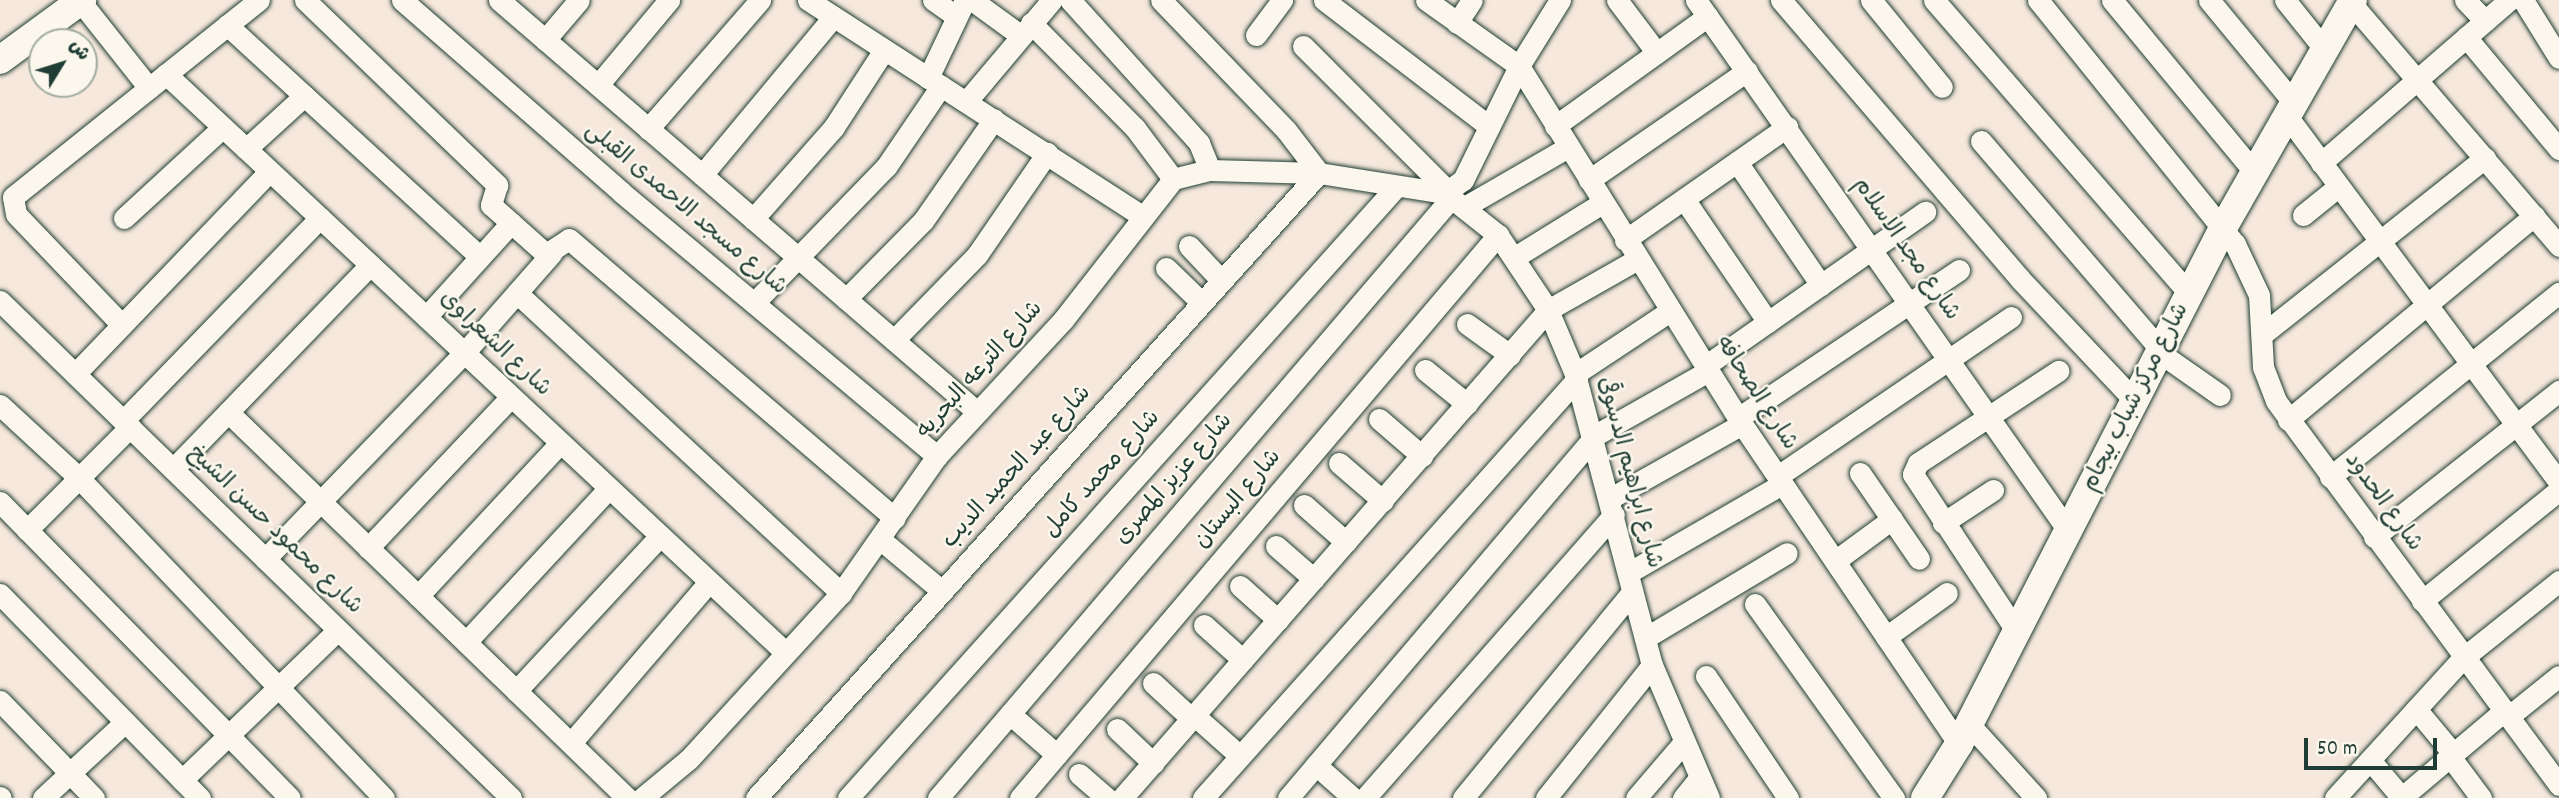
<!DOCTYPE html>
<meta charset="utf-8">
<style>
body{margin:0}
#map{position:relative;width:2559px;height:798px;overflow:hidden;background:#f6e8dc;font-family:Dekko,"Playpen Sans Arabic",sans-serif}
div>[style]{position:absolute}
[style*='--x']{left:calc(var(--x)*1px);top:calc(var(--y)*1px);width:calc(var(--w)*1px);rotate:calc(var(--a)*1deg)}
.roads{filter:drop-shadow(0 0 2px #1f3d34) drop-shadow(0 0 2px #1f3d34)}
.minor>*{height:21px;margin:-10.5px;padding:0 10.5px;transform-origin:10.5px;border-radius:10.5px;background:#fbf7ec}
.secondary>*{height:28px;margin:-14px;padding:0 14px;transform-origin:14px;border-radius:14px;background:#fbf7ec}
span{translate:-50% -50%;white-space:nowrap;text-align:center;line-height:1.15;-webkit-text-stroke:5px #fbf7ec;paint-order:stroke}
.street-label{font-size:23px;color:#1f3d34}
.north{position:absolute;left:28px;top:28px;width:70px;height:70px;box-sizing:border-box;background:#fbf7ec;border:2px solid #a3ada2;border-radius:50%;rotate:52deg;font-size:19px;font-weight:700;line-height:28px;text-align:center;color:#1f3d34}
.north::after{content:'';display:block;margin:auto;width:24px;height:32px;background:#1f3d34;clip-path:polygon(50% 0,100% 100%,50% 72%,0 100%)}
.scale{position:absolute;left:2304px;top:738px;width:133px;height:32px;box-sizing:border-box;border:4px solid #1f3d34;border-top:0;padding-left:9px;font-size:21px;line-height:24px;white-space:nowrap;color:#1f3d34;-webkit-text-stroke:5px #fbf7ec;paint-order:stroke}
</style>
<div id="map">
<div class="roads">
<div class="minor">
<i style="--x:305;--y:0;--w:267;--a:43.9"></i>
<i style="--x:497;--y:185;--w:21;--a:107"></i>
<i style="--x:491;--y:205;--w:74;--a:41.7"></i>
<i style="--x:546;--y:254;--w:27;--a:-33"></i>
<i style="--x:569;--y:239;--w:429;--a:40.6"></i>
<i style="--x:402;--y:0;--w:291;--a:41.2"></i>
<i style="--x:621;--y:192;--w:412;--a:39.9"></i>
<i style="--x:499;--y:0;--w:628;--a:40.74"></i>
<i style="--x:808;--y:0;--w:398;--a:32.9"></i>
<i style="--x:933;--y:0;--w:29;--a:35"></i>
<i style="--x:972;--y:0;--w:59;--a:36.1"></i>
<i style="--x:1070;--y:0;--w:193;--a:47.9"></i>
<i style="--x:1199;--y:143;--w:29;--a:68"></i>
<i style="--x:1324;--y:0;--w:208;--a:37.4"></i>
<i style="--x:1426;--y:0;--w:114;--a:35.4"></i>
<i style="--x:1519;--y:66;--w:422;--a:58.1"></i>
<i style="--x:1742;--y:424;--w:387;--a:55.9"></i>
<i style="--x:1617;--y:0;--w:66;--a:53"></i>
<i style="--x:1696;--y:0;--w:650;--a:54.96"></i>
<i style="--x:1781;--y:0;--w:367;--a:49.4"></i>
<i style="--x:2020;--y:279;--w:168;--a:46.7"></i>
<i style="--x:1871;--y:0;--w:112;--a:50.8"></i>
<i style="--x:1934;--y:0;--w:390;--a:49"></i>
<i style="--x:2038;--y:0;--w:314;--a:51.1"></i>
<i style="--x:2235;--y:244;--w:56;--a:64.8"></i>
<i style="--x:2259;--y:295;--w:72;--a:86.8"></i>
<i style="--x:2263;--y:367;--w:36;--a:69"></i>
<i style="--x:2276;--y:401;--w:477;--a:53.6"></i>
<i style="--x:2112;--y:0;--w:224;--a:50.4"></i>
<i style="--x:2209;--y:0;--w:134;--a:50.5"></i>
<i style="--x:2285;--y:0;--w:64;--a:51.3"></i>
<i style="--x:2465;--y:0;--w:29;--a:46"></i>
<i style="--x:2523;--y:0;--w:68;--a:58.2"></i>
<i style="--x:80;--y:1;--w:111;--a:51.6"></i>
<i style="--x:2351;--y:3;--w:320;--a:49.4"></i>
<i style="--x:1031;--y:23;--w:148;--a:45.3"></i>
<i style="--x:1135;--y:128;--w:64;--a:53.3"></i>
<i style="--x:1457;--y:23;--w:27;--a:-57"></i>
<i style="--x:227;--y:25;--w:343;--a:42.5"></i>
<i style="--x:1256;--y:35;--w:44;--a:-53.4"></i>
<i style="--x:2466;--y:37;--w:146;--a:50.3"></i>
<i style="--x:545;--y:40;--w:52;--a:-49.6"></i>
<i style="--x:1303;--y:46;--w:206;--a:45"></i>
<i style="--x:166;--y:74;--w:848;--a:43.04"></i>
<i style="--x:928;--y:78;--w:86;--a:-64.6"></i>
<i style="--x:598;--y:85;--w:111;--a:-50.1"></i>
<i style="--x:966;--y:102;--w:133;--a:-49.9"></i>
<i style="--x:2287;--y:116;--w:456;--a:53.4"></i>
<i style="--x:1555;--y:126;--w:188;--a:-35.7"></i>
<i style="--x:648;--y:129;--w:171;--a:-49"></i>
<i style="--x:1981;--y:141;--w:276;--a:49.3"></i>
<i style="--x:246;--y:149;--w:79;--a:-42.4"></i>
<i style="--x:1737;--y:162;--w:149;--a:55.7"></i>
<i style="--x:2321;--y:163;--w:249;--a:-40.9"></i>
<i style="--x:702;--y:175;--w:205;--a:-50.3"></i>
<i style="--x:1589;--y:180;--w:192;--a:-34.6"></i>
<i style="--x:1445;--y:193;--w:22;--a:-36"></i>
<i style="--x:1463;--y:180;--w:127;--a:-63.8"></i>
<i style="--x:1519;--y:66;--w:78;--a:-58.2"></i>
<i style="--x:1684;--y:199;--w:149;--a:55.7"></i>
<i style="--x:1466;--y:206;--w:118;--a:-30"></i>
<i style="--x:2303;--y:215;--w:46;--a:-38.9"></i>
<i style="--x:124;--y:218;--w:134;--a:-42.6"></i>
<i style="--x:753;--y:219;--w:123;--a:-48.6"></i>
<i style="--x:834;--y:127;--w:92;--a:-57"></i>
<i style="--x:1625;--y:240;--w:198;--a:-34.9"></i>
<i style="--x:1189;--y:246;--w:48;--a:46.7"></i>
<i style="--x:1515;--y:257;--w:102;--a:-31.8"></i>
<i style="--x:1166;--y:268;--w:50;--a:44.2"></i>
<i style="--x:517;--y:293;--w:442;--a:42.8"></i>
<i style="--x:846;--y:299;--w:110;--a:-45.4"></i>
<i style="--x:923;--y:221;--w:124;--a:-55.2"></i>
<i style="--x:0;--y:301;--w:713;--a:44.2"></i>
<i style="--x:754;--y:303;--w:190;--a:-45.9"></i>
<i style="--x:886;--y:167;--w:98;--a:-55.8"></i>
<i style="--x:426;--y:317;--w:127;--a:-47.9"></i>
<i style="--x:1467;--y:324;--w:53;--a:35.8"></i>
<i style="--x:122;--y:325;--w:153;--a:-133.7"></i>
<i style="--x:16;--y:214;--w:17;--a:-100"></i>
<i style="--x:13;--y:197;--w:315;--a:-38.7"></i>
<i style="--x:2264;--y:333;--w:282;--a:-38.4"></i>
<i style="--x:894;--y:340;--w:119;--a:-45.7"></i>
<i style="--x:977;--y:255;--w:124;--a:-55.5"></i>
<i style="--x:2160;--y:353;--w:73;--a:35"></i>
<i style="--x:1705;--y:366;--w:269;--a:-35"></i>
<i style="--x:1425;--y:370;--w:54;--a:39"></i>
<i style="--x:75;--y:374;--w:281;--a:-46.2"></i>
<i style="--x:1575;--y:374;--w:114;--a:-33.6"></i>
<i style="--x:0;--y:405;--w:108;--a:42.7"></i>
<i style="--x:79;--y:478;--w:442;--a:46.4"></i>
<i style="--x:228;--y:412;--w:555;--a:44.05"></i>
<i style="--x:1738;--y:418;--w:266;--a:-33.8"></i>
<i style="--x:1379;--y:419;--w:57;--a:40.7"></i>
<i style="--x:2288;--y:420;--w:320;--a:-39.7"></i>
<i style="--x:123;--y:421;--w:283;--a:-45.9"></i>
<i style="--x:1592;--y:437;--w:133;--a:-29.6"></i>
<i style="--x:1339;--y:463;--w:58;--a:40.8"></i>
<i style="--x:173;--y:469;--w:284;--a:-46"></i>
<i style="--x:1860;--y:473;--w:104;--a:55.5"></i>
<i style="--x:1778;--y:476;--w:282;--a:-34.3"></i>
<i style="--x:2330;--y:477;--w:294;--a:-38.8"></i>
<i style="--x:1609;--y:499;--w:153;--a:-29.4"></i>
<i style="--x:0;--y:502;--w:414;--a:45.6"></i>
<i style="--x:1304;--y:505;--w:56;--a:41.4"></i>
<i style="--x:1943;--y:523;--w:60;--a:-33.4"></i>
<i style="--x:27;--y:530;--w:146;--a:-45"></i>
<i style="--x:2374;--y:537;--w:236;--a:-38.3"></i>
<i style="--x:881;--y:540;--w:80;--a:39.9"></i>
<i style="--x:1276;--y:546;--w:50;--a:41"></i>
<i style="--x:368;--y:548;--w:208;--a:-46.6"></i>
<i style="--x:265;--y:559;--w:286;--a:-46"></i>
<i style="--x:464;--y:353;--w:133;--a:-48.7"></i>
<i style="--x:1835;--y:561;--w:71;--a:-36.4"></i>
<i style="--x:1628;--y:573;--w:178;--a:-30"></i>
<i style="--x:1240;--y:586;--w:51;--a:41.8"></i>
<i style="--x:0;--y:594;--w:286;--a:45.6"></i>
<i style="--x:418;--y:596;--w:209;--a:-47.1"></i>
<i style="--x:2422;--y:601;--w:176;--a:-39"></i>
<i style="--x:1755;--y:604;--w:239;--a:54.4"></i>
<i style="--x:1204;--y:625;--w:52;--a:41.9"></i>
<i style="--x:2017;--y:632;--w:189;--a:-123.4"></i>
<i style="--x:1913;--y:474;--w:12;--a:-66"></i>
<i style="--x:1918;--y:463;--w:168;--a:-33.3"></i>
<i style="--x:1886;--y:637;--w:75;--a:-35.8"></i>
<i style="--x:1645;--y:638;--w:165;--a:-30.9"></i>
<i style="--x:466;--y:642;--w:210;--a:-47.1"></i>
<i style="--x:1706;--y:676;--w:147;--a:56.1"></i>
<i style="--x:1153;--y:683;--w:53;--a:42.7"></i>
<i style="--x:516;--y:691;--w:212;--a:-47.1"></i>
<i style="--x:0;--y:701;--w:135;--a:45.9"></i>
<i style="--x:2416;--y:709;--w:55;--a:50.2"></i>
<i style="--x:2451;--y:751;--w:8;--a:83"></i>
<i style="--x:2452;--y:759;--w:49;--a:53.4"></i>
<i style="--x:1010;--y:714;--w:62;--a:41.1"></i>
<i style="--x:1195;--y:716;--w:60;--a:41.6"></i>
<i style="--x:2508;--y:717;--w:65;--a:-38.8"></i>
<i style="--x:1969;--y:724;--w:100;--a:47.8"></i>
<i style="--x:1117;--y:729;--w:50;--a:43.4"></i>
<i style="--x:571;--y:743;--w:212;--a:-49.4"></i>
<i style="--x:2370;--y:760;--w:50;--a:49.9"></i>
<i style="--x:1316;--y:765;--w:50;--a:41.7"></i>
<i style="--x:1079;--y:774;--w:37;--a:41"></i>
<i style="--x:182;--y:780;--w:216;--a:-43.9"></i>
<i style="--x:0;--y:797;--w:1;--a:45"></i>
<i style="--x:43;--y:798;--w:112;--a:-42.8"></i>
<i style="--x:642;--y:798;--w:61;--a:-39.7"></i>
<i style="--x:689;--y:759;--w:225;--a:-47.5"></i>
<i style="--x:841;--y:593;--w:167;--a:-55"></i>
<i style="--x:937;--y:456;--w:185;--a:-47.2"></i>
<i style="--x:1063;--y:320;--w:179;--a:-52"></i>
<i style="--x:1173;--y:179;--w:38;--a:-14"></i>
<i style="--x:1210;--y:170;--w:109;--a:1.6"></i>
<i style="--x:1319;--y:173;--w:128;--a:9"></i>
<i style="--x:1445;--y:193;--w:68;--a:38.4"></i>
<i style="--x:1498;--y:235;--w:90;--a:56.3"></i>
<i style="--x:1548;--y:310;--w:69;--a:67.1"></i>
<i style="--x:1575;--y:374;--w:301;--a:75.2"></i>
<i style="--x:1652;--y:665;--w:145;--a:66.8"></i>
<i style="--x:756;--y:798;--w:841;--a:-47.99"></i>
<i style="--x:1319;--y:173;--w:54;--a:-127.5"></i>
<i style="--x:1286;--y:130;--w:180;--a:-133.9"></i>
<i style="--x:848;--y:798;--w:822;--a:-48.11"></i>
<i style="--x:938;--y:798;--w:791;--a:-49.46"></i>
<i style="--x:1020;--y:798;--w:739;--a:-49.67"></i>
<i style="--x:1122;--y:798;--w:648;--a:-48.88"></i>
<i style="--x:1548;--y:310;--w:101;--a:-29.6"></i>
<i style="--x:1203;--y:798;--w:562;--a:-48.25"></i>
<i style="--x:1288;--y:798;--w:470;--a:-49.7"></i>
<i style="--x:1365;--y:798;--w:377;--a:-48.7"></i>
<i style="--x:1463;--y:798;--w:266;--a:-50.6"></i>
<i style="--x:1546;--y:798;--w:170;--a:-51.4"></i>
<i style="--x:1636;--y:798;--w:74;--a:-49.4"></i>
<i style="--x:1683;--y:798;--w:26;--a:-51"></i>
<i style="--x:2335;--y:798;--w:190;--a:-47.6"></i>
<i style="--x:2463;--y:658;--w:123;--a:-38.7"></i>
<i style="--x:2401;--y:798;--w:135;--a:-40.2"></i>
</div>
<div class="secondary">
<i style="--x:0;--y:60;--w:102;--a:-36.2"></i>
<i style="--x:1925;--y:798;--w:64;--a:-57.8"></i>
<i style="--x:1959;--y:744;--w:580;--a:-62.9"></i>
<i style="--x:2223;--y:228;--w:262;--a:-60.3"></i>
</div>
</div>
<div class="street-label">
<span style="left:685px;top:210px;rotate:40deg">شارع مسجد الاحمدى القبلى</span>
<span style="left:1905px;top:250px;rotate:55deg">شارع مجد الاسلام</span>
<span style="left:494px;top:345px;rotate:43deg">شارع الشعراوى</span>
<span style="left:981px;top:371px;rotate:-48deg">شارع الترعه البحريه</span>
<span style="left:1755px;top:394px;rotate:57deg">شارع الصحافه</span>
<span style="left:2137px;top:398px;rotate:-63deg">شارع مركز شباب بيجام</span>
<span style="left:1018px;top:468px;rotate:-48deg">شارع عبد الحميد الديب</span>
<span style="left:1628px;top:473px;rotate:75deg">شارع ابراهيم الدسوقى</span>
<span style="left:1103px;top:475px;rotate:-48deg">شارع محمد كامل</span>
<span style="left:1175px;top:480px;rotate:-49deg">شارع عزيز المصرى</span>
<span style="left:1239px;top:500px;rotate:-50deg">شارع البستان</span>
<span style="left:2382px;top:503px;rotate:54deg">شارع الحدود</span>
<span style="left:274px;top:531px;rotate:44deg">شارع محمود حسن الشيخ</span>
</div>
<div class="north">ش</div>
<div class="scale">50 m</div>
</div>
